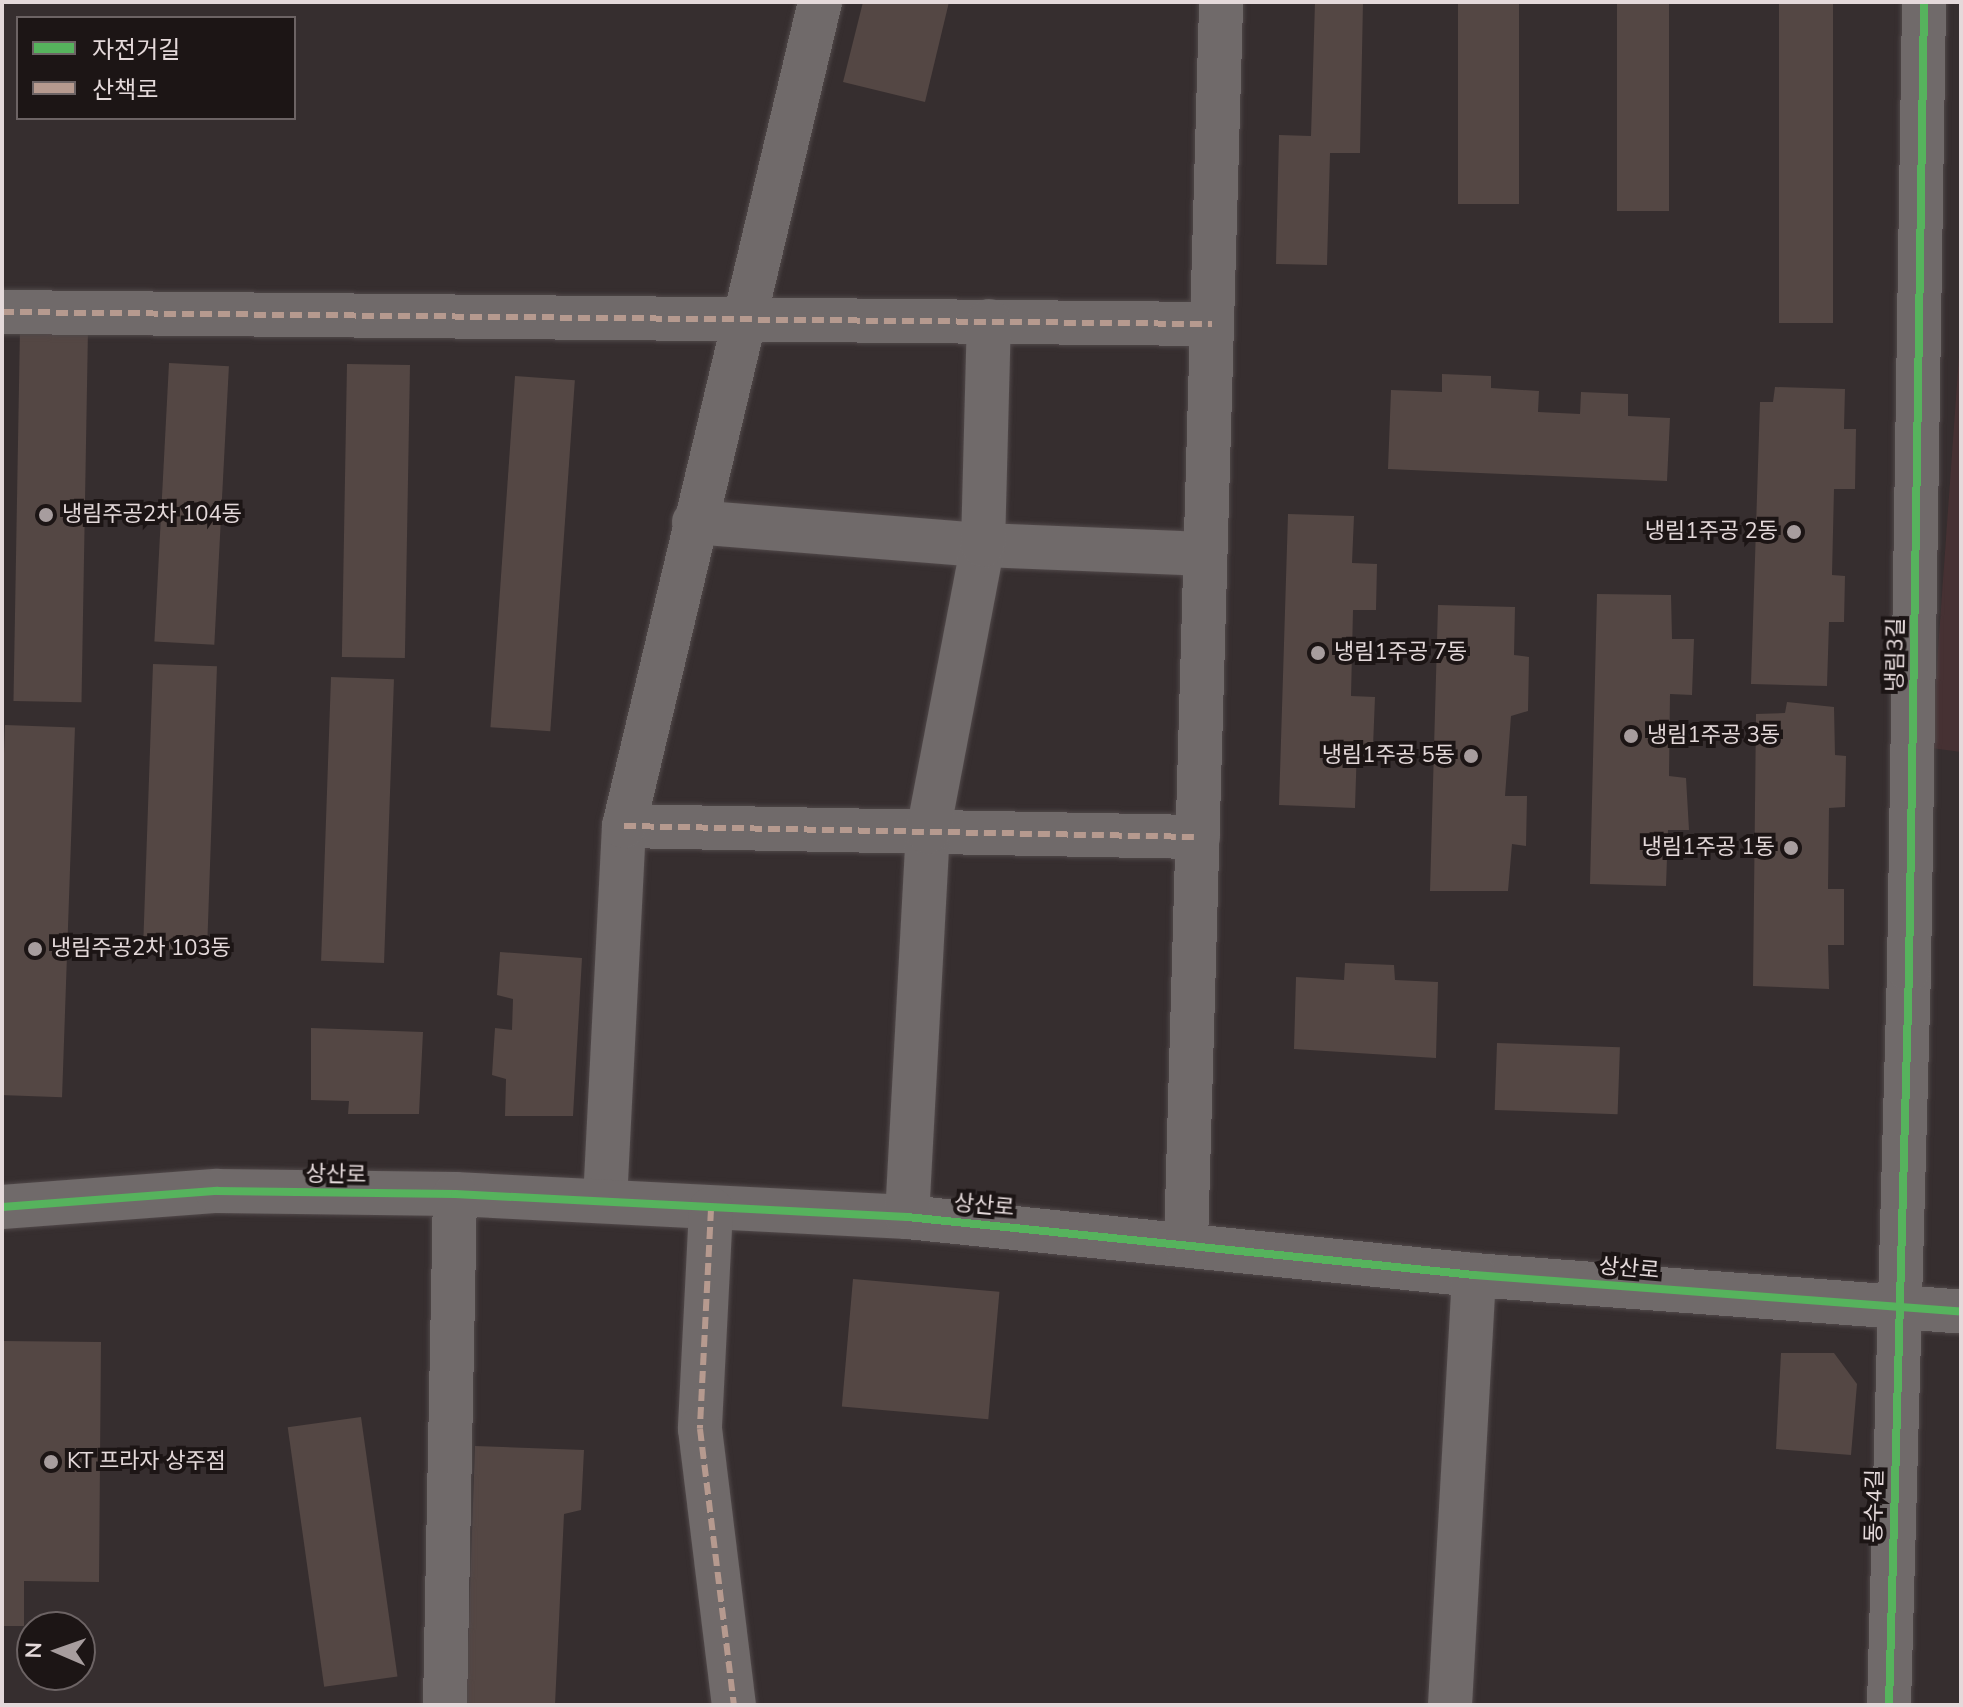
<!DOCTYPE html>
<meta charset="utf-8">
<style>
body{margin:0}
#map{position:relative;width:1963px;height:1707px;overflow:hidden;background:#362e2f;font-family:"Nunito Sans","Noto Sans KR",sans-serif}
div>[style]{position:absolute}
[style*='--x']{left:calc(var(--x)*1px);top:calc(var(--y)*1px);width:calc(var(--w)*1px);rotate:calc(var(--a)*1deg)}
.built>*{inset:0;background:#463133}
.building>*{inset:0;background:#544744;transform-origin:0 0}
.roads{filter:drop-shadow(0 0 2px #51494a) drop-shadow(0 0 2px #51494a)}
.minor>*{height:44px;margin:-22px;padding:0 22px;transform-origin:22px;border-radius:22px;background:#706a6a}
.quiet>*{height:6px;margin-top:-3px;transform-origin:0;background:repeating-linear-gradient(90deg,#b69a8f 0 12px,transparent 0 18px)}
.cycleway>*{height:8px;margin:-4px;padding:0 4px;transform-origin:4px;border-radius:4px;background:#56b35d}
.dots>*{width:22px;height:22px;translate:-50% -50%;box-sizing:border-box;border:4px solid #1c1515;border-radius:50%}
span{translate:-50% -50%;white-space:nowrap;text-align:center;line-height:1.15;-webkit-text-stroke:8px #1c1515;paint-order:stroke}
.poi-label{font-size:22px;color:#e4d9da}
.left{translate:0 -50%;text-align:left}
.right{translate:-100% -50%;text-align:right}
.street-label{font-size:22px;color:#e4d9da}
.frame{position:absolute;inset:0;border:4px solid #e4d9da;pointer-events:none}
.legend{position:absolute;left:16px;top:16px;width:280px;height:104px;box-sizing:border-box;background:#1c1515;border:2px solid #6c6364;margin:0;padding:10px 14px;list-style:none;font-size:24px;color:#e4d9da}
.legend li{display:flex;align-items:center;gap:16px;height:40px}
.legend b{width:40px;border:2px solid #6c6364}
.north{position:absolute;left:16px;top:1611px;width:80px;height:80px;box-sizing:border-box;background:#1c1515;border:2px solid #6c6364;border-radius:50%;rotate:272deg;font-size:22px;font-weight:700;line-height:32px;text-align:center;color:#e4d9da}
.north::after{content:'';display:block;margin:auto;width:28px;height:36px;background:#a79d9e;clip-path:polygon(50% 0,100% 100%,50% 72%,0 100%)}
</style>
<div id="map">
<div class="built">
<i style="clip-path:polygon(1961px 328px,1961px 752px,1931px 748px)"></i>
</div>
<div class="building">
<i style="clip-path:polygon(863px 2px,949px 2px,925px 102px,843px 82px)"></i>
<i style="clip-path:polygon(1315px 2px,1363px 2px,1360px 153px,1330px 153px,1327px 265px,1276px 264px,1279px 135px,1311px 136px)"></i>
<i style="left:1458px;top:2px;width:61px;height:202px"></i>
<i style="left:1617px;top:2px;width:52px;height:209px"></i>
<i style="left:1779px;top:2px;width:54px;height:321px"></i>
<i style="left:20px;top:328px;width:68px;height:373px;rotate:1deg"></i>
<i style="left:169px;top:363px;width:60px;height:279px;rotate:3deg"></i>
<i style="left:347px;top:364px;width:63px;height:293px;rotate:1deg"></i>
<i style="clip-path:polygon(1442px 374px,1491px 376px,1491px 388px,1539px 391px,1538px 412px,1580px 414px,1581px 392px,1628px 394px,1628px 416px,1670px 418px,1667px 481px,1388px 469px,1391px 390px,1442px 392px)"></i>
<i style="left:515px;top:376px;width:60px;height:352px;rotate:4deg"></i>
<i style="clip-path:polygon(1775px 387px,1845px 389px,1844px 429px,1856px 429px,1855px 489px,1834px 489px,1832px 575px,1845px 576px,1844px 622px,1829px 622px,1827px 686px,1751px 684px,1760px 402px,1773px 402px)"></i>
<i style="clip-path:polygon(1288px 514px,1354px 516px,1352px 563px,1377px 564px,1376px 610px,1353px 610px,1351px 696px,1375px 697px,1373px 747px,1357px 746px,1355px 808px,1279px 805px)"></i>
<i style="clip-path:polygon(1597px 594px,1671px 595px,1672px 639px,1694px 639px,1692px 695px,1670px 694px,1669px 776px,1686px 778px,1689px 830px,1668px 830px,1666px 886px,1590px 884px)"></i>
<i style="clip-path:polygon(1438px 605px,1515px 607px,1514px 655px,1529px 657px,1528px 711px,1511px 716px,1505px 796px,1527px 796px,1526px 846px,1512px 844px,1508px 891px,1430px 891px)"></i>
<i style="left:153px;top:664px;width:64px;height:286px;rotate:2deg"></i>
<i style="left:331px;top:677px;width:63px;height:284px;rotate:2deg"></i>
<i style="clip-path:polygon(1787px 702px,1834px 707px,1835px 755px,1846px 756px,1845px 807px,1829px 808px,1828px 889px,1844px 889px,1844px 945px,1828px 945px,1829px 989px,1753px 986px,1756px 714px,1785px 713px)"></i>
<i style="left:5px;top:725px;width:70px;height:370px;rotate:2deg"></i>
<i style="clip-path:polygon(500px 952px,582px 958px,573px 1116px,505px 1116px,506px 1079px,492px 1075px,495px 1028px,512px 1030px,513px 999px,497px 995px)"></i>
<i style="clip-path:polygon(1345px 963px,1394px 965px,1395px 980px,1438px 982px,1436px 1058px,1294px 1049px,1296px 977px,1344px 980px)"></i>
<i style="clip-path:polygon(311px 1028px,423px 1032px,419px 1114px,348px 1114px,349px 1101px,311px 1100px)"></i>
<i style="left:1497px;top:1043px;width:123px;height:67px;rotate:2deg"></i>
<i style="left:853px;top:1279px;width:147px;height:128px;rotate:5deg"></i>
<i style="clip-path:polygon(2px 1341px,101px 1342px,99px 1582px,24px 1581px,24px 1626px,2px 1626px)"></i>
<i style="clip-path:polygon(1781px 1353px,1834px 1353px,1857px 1384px,1851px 1455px,1776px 1449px)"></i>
<i style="left:361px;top:1417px;width:262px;height:74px;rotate:82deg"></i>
<i style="clip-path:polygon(475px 1446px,584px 1450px,581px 1510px,564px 1514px,555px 1705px,466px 1705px)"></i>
</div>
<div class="roads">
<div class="minor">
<i style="--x:2;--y:312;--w:1210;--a:0.57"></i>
<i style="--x:694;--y:522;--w:290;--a:4.6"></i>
<i style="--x:983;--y:545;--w:222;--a:2.3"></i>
<i style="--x:624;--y:826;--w:574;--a:1.1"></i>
<i style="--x:605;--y:1201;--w:375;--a:-87.1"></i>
<i style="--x:624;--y:826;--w:847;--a:-76.62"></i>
<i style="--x:2;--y:1207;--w:216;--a:-4.3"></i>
<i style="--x:217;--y:1191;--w:238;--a:0.7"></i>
<i style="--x:455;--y:1194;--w:453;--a:2.9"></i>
<i style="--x:907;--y:1217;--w:570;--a:5.84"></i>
<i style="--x:1474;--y:1275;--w:488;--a:4.3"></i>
<i style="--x:711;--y:1209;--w:220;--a:92.9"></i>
<i style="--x:700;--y:1429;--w:278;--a:83"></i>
<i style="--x:907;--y:1217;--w:386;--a:-86.9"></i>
<i style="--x:928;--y:832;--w:292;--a:-79.2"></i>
<i style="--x:983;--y:545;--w:224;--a:-88.5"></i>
<i style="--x:1186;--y:1243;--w:1241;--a:-88.38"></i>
<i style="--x:445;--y:1705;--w:511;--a:-88.88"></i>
<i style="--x:1450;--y:1705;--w:431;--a:-86.8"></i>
<i style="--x:1889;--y:1705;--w:735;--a:-88.44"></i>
<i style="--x:1909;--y:970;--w:968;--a:-89.11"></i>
</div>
</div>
<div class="quiet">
<i style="--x:2;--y:312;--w:1210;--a:0.57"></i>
<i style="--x:624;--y:826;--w:574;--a:1.1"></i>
<i style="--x:711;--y:1209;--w:220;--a:92.9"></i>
<i style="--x:700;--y:1429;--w:278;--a:83"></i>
</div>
<div class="cycleway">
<i style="--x:2;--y:1207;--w:216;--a:-4.3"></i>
<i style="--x:217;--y:1191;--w:238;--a:0.7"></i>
<i style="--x:455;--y:1194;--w:453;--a:2.9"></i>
<i style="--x:907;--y:1217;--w:570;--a:5.84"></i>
<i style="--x:1474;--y:1275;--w:488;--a:4.3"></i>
<i style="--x:1889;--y:1705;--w:735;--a:-88.44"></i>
<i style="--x:1909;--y:970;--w:968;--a:-89.11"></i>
</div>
<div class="dots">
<i style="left:46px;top:515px;background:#a79d9e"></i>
<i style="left:1794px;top:532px;background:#a79d9e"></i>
<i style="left:1318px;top:653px;background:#a79d9e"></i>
<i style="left:1631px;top:736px;background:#a79d9e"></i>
<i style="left:1471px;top:756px;background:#a79d9e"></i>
<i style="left:1791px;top:848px;background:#a79d9e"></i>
<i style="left:35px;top:949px;background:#a79d9e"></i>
<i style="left:51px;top:1462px;background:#a79d9e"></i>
</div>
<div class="poi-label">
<span class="left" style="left:62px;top:515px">냉림주공2차 104동</span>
<span class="right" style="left:1778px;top:532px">냉림1주공 2동</span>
<span class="left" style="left:1334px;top:653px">냉림1주공 7동</span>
<span class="left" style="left:1647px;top:736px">냉림1주공 3동</span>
<span class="right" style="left:1455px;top:756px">냉림1주공 5동</span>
<span class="right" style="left:1775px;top:848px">냉림1주공 1동</span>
<span class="left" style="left:51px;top:949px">냉림주공2차 103동</span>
<span class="left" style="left:67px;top:1462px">KT 프라자 상주점</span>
</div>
<div class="street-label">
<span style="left:1896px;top:655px;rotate:-89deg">냉림3길</span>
<span style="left:336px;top:1175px;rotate:1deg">상산로</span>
<span style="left:984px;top:1206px;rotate:5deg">상산로</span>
<span style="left:1629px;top:1269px;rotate:5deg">상산로</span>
<span style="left:1875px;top:1506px;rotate:-89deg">동수4길</span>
</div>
<div class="frame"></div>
<ul class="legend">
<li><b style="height:10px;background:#56b35d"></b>자전거길</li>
<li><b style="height:10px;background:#b69a8f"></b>산책로</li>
</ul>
<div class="north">N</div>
</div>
